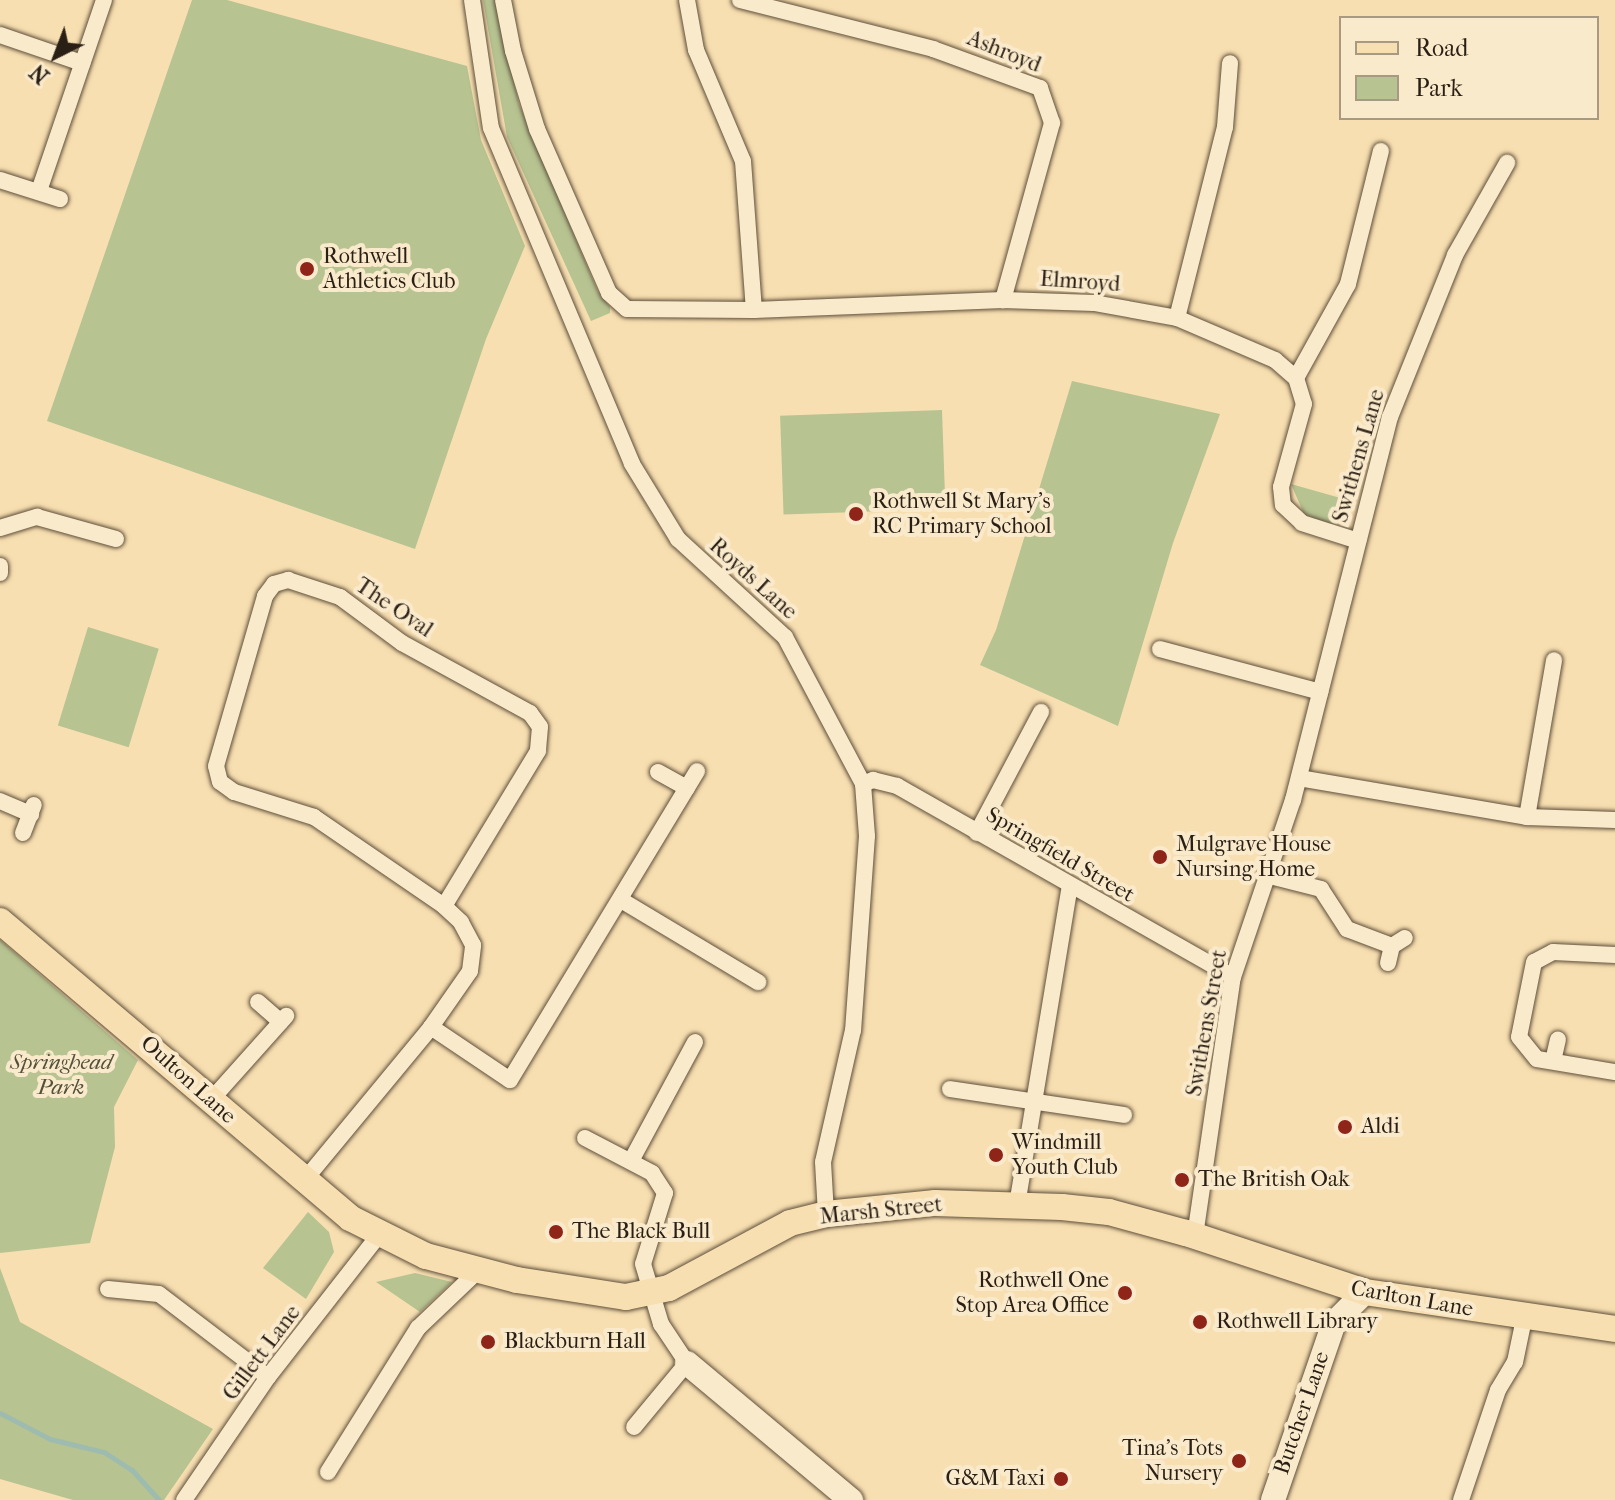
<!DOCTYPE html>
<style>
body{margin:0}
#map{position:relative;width:1615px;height:1500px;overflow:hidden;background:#f8dfb1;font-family:"IM FELL French Canon",serif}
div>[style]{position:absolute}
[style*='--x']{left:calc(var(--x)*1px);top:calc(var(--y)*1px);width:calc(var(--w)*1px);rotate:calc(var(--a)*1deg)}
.green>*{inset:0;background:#b7c391;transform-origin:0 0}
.stream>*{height:5px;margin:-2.5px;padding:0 2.5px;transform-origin:2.5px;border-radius:2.5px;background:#9dbcaf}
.roads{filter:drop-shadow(0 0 2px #5e4f3b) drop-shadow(0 0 2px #5e4f3b)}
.street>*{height:16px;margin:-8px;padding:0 8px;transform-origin:8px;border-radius:8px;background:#faeacc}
.secondary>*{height:24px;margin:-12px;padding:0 12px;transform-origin:12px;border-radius:12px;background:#faeacc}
.primary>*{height:26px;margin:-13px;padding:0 13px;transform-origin:13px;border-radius:13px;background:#f8dfb1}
.dots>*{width:22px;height:22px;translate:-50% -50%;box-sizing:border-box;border:4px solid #faeacc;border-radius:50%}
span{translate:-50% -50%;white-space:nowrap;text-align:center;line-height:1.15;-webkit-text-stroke:8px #faeacc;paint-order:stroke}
.street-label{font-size:22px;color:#2a1f14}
.poi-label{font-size:22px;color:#2a1f14}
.left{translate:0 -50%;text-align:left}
.right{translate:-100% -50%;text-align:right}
.park-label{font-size:22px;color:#54503a;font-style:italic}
.legend{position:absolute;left:1339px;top:16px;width:260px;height:104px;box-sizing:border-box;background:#faeacc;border:2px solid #a79982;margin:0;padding:10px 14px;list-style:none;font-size:24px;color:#2a1f14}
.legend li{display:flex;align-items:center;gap:16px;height:40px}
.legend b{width:40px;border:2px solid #a79982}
.north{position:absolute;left:16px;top:16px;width:80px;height:80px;-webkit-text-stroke:6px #faeacc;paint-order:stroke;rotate:222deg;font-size:22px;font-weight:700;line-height:32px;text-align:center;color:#2a1f14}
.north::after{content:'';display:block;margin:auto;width:28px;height:36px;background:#2a1f14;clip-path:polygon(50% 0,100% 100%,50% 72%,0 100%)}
</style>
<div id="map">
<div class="green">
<i style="clip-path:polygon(192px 0,227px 0,467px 66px,481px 140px,525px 246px,486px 339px,415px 549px,47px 421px)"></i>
<i style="clip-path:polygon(483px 0,495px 0,519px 104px,598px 292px,610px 307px,610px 313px,591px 321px,507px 137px)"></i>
<i style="clip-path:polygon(1072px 381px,1220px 414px,1173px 543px,1118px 726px,980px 665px,996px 630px)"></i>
<i style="left:942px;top:410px;width:99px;height:162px;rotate:88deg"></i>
<i style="clip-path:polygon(1291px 484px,1351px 501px,1347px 518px,1331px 525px,1304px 514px)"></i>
<i style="left:88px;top:627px;width:74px;height:103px;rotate:17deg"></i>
<i style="clip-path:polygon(0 940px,138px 1060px,114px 1107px,115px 1147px,90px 1243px,0 1253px)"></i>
<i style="clip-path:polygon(308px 1212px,329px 1232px,334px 1252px,306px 1299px,263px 1268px)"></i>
<i style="clip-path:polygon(0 1268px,20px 1322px,213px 1429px,164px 1500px,73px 1500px,0 1479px)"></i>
<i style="clip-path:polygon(415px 1273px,452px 1282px,420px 1312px,376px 1282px)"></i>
</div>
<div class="stream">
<i style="--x:0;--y:1413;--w:56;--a:27.5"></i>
<i style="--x:50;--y:1439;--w:56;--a:13.5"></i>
<i style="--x:104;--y:1452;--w:33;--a:33"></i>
<i style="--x:132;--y:1470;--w:40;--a:48"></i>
</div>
<div class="roads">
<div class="street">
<i style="--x:472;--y:0;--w:129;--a:81.6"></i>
<i style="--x:491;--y:128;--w:364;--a:67.2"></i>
<i style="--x:632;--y:464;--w:88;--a:58.5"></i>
<i style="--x:678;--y:539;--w:145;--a:42.5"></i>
<i style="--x:785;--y:637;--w:166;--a:62"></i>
<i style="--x:863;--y:784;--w:52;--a:85.6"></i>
<i style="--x:867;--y:836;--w:195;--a:94.1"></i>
<i style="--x:853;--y:1030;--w:135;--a:102.8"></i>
<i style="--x:823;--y:1162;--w:52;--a:86.7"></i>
<i style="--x:503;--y:0;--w:52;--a:78.9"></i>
<i style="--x:513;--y:51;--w:82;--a:72.9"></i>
<i style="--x:537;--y:129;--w:179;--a:66.3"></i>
<i style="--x:609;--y:293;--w:24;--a:42"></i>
<i style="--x:627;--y:309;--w:127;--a:0.5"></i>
<i style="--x:754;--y:310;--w:249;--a:-2.3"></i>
<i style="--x:1003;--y:300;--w:91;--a:1.9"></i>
<i style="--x:1094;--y:303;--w:84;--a:10.2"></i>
<i style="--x:1177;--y:318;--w:107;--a:23.2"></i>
<i style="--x:1275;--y:360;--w:28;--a:41"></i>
<i style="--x:1296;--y:378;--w:27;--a:73"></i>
<i style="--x:1304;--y:404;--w:86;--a:105.5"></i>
<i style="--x:1281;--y:487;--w:18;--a:84"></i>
<i style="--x:1283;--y:505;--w:26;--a:43"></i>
<i style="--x:1302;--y:523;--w:59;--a:17.8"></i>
<i style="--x:687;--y:0;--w:51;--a:79.8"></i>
<i style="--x:696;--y:50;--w:121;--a:67.1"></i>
<i style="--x:743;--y:161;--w:149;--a:85.8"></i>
<i style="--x:740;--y:0;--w:199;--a:14.2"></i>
<i style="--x:933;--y:49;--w:114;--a:20"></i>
<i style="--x:1040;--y:88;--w:37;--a:71"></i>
<i style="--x:1052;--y:123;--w:184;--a:105.5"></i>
<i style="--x:0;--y:35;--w:87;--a:18.9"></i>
<i style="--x:0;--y:180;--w:63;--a:17.6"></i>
<i style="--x:39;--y:191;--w:202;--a:-71.2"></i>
<i style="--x:1177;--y:318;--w:197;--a:-75.9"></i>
<i style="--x:1225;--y:127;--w:64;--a:-85.5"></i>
<i style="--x:1296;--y:378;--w:107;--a:-61"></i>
<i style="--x:1348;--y:284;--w:137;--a:-76.1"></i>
<i style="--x:0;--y:528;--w:39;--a:-17"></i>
<i style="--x:37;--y:517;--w:82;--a:15.6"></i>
<i style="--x:0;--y:566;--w:7;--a:90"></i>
<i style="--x:1160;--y:649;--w:166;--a:15"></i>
<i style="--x:658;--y:772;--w:33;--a:29"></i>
<i style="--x:1299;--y:778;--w:231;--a:9.7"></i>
<i style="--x:1527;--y:817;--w:88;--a:2"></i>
<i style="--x:863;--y:784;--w:11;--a:-22"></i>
<i style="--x:873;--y:780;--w:25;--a:14"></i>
<i style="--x:897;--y:786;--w:386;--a:29.6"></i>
<i style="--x:0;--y:801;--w:34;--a:23"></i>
<i style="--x:1527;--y:817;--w:159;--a:-80.2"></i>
<i style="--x:23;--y:833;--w:30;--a:-69"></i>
<i style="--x:977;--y:833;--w:137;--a:-62.1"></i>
<i style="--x:1266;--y:875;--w:57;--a:14.3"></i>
<i style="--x:1321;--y:889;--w:48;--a:57"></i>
<i style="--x:1347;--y:929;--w:48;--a:20.7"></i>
<i style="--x:621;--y:900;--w:160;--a:30.9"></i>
<i style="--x:1615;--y:955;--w:62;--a:-177.2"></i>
<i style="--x:1553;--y:952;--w:21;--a:152"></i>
<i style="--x:1534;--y:962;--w:76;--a:101.3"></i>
<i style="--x:1519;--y:1037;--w:28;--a:51"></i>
<i style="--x:1537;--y:1059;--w:79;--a:9.5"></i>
<i style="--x:1388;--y:963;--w:17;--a:-77"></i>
<i style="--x:1392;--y:946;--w:15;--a:-32"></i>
<i style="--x:258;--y:1002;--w:30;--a:41"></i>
<i style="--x:431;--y:1027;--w:95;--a:33.9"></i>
<i style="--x:510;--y:1080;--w:361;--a:-58.8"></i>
<i style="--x:1553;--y:1061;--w:22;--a:-77"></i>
<i style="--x:950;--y:1089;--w:176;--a:8.5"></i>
<i style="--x:211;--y:1100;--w:113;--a:-48.2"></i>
<i style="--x:585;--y:1138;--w:76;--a:27.6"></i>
<i style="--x:652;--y:1173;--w:24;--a:57"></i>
<i style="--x:665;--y:1193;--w:74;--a:107.2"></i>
<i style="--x:643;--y:1264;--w:63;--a:73.3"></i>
<i style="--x:661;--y:1324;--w:47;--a:56.3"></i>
<i style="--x:687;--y:1363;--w:83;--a:129.6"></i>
<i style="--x:631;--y:1161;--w:135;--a:-61.7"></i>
<i style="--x:303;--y:1182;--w:201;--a:-50.4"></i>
<i style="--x:431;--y:1027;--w:68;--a:-55.1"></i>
<i style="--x:470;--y:971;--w:26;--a:-83"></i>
<i style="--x:473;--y:945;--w:26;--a:-118"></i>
<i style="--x:461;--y:922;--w:23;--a:-137"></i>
<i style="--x:444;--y:906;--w:158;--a:-145.6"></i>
<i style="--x:314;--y:817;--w:84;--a:-162.6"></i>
<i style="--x:234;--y:792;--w:17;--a:-144"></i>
<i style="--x:220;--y:782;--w:16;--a:-104"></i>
<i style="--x:216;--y:766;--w:177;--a:-73.9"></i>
<i style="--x:265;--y:596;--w:15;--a:-53"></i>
<i style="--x:274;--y:584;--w:15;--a:-16"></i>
<i style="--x:288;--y:580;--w:55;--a:18.1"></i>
<i style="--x:340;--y:597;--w:77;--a:36.6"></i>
<i style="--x:402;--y:643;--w:146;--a:28.7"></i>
<i style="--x:530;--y:713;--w:17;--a:54"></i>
<i style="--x:540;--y:727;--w:24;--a:95"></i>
<i style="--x:538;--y:751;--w:181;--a:121.2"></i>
<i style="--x:1017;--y:1205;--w:323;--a:-80.6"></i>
<i style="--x:1195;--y:1236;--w:262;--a:-81.7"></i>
<i style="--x:1233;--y:977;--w:187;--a:-71.3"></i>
<i style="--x:1293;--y:800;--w:395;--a:-75.8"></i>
<i style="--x:1390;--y:417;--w:175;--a:-68.1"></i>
<i style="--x:1455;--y:255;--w:106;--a:-60.5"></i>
<i style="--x:108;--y:1289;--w:51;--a:5.6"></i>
<i style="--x:159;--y:1294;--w:137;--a:37.3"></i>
<i style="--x:328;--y:1472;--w:170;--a:-58"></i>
<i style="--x:418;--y:1328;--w:84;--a:-43.6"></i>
<i style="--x:184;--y:1500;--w:149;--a:-55.7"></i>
<i style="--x:268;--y:1377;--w:179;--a:-52"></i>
<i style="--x:1461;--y:1500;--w:116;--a:-71.4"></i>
<i style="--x:1498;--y:1390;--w:33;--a:-59"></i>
<i style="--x:1515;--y:1362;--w:44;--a:-78.2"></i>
</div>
<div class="secondary">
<i style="--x:687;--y:1363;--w:214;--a:39.9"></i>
<i style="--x:1273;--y:1500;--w:187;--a:-71"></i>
<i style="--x:1334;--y:1323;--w:44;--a:-45"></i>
</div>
<div class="primary">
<i style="--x:0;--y:921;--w:459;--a:40.3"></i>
<i style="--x:350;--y:1218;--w:85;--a:26.6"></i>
<i style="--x:426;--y:1256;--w:94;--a:14.8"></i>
<i style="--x:517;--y:1280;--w:110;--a:8.9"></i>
<i style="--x:626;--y:1297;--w:44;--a:-11.8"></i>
<i style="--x:669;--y:1288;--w:137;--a:-28.2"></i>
<i style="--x:790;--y:1223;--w:37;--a:-14"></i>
<i style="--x:826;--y:1214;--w:110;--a:-5.8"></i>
<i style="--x:935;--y:1203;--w:127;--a:1.8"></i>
<i style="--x:1062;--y:1207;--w:47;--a:6.1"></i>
<i style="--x:1109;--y:1212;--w:80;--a:15.3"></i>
<i style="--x:1186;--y:1233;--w:188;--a:18.2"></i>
<i style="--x:1365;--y:1292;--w:253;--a:8.4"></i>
</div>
</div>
<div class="dots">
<i style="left:307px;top:269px;background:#8f2418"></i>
<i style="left:856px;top:514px;background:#8f2418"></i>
<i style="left:1160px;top:857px;background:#8f2418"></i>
<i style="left:1345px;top:1127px;background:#8f2418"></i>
<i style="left:996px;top:1155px;background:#8f2418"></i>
<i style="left:1182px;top:1180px;background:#8f2418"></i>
<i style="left:556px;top:1232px;background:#8f2418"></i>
<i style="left:1125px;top:1293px;background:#8f2418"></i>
<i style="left:1200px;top:1322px;background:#8f2418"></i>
<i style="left:488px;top:1342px;background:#8f2418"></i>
<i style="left:1239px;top:1461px;background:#8f2418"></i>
<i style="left:1061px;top:1479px;background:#8f2418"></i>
</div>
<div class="street-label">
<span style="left:1004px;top:52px;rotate:22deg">Ashroyd</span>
<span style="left:1080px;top:282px;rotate:4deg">Elmroyd</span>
<span style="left:1359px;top:456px;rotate:-74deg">Swithens Lane</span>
<span style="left:753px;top:579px;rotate:42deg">Royds Lane</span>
<span style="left:394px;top:608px;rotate:34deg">The Oval</span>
<span style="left:1060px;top:855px;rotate:30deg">Springfield Street</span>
<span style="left:1207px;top:1023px;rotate:-80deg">Swithens Street</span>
<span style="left:188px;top:1080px;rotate:42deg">Oulton Lane</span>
<span style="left:881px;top:1211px;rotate:-6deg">Marsh Street</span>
<span style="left:1412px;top:1299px;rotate:10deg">Carlton Lane</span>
<span style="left:262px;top:1353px;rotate:-53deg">Gillett Lane</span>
<span style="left:1302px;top:1413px;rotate:-71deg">Butcher Lane</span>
</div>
<div class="poi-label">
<span class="left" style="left:323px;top:269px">Rothwell<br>Athletics Club</span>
<span class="left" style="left:872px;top:514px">Rothwell St Mary's<br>RC Primary School</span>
<span class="left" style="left:1176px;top:857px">Mulgrave House<br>Nursing Home</span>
<span class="left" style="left:1361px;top:1127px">Aldi</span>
<span class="left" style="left:1012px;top:1155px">Windmill<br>Youth Club</span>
<span class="left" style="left:1198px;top:1180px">The British Oak</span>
<span class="left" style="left:572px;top:1232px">The Black Bull</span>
<span class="right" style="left:1109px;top:1293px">Rothwell One<br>Stop Area Office</span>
<span class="left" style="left:1216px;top:1322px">Rothwell Library</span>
<span class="left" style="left:504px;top:1342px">Blackburn Hall</span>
<span class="right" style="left:1223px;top:1461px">Tina's Tots<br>Nursery</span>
<span class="right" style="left:1045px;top:1479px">G&amp;M Taxi</span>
</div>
<div class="park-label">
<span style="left:61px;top:1075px">Springhead<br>Park</span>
</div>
<ul class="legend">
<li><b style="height:10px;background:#f8dfb1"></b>Road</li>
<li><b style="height:22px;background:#b7c391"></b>Park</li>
</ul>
<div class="north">N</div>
</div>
